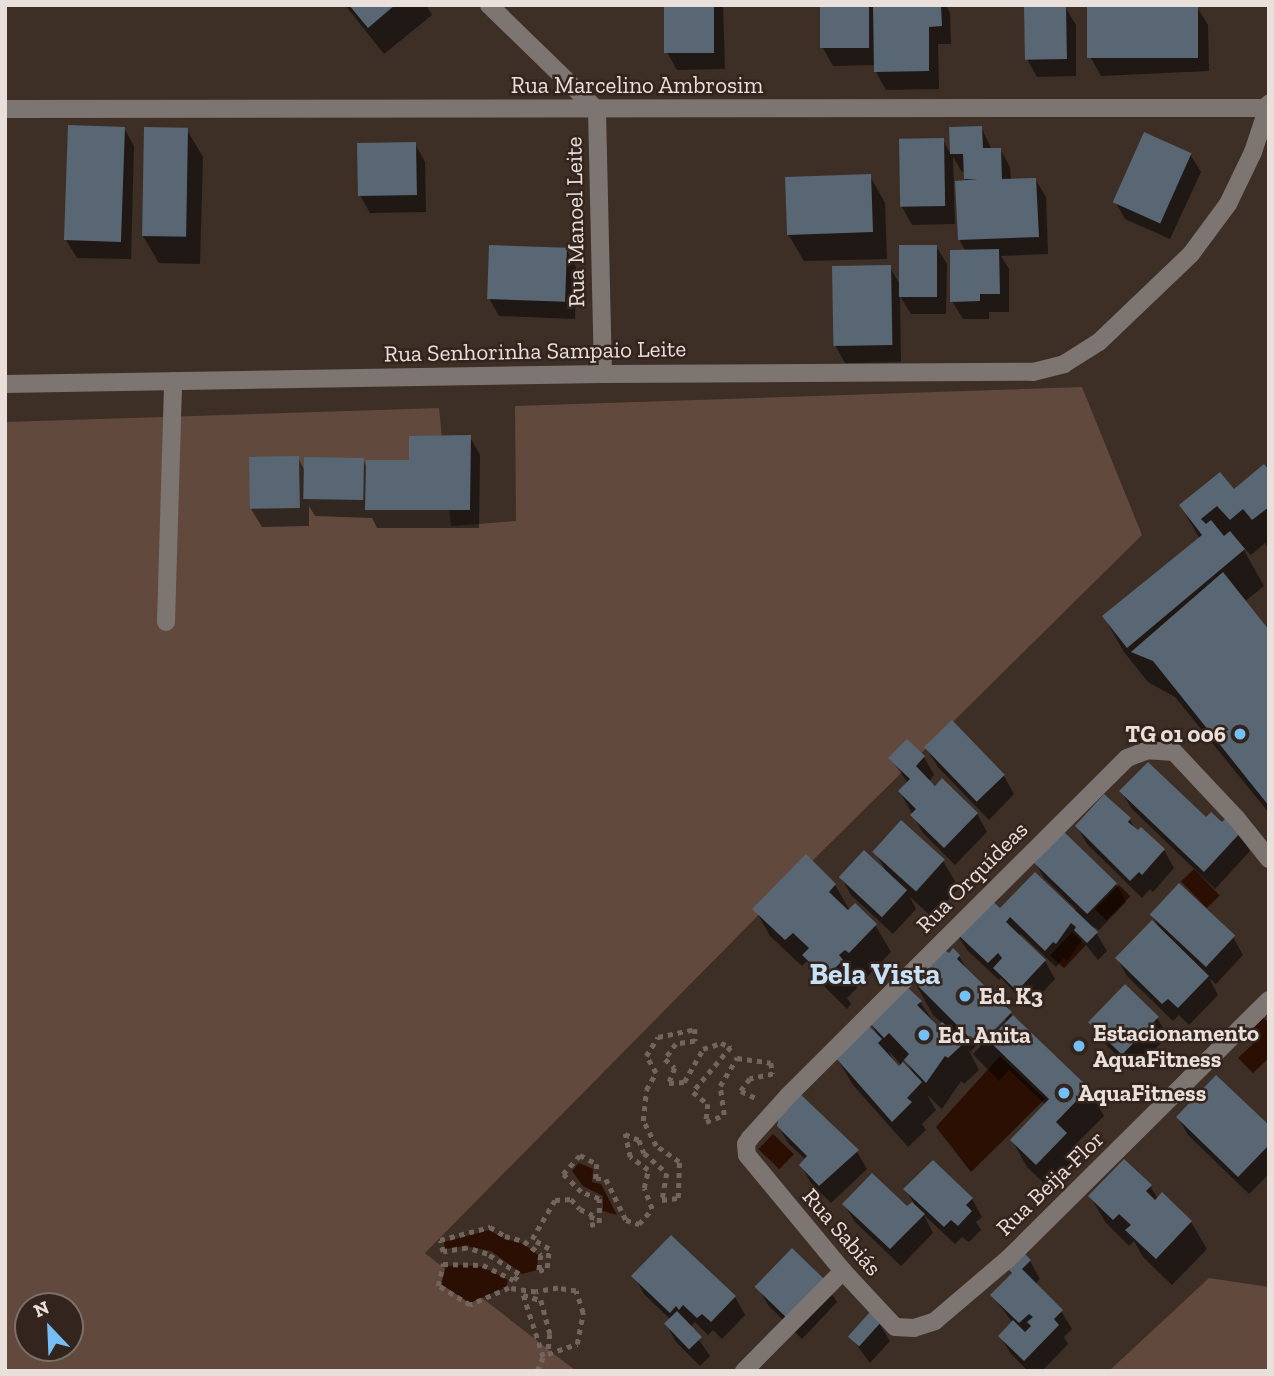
<!DOCTYPE html>
<meta charset="utf-8">
<style>
body{margin:0}
#map{position:relative;width:1274px;height:1376px;overflow:hidden;background:#3d2e26;font-family:"Zilla Slab",serif}
div>[style]{position:absolute}
[style*='--x']{left:calc(var(--x)*1px);top:calc(var(--y)*1px);width:calc(var(--w)*1px);rotate:calc(var(--a)*1deg)}
.green>*{inset:0;background:#61493e}
.water>*{inset:0;background:#2b0f02;transform-origin:0 0}
.shadow>*{inset:0;background:#0007}
.building>*{inset:0;background:#586773;transform-origin:0 0}
.path>*{height:4.5px;margin-top:-2.25px;transform-origin:0;background:repeating-linear-gradient(90deg,#73655e 0 5px,transparent 0 10px)}
.minor>*{height:18px;margin:-9px;padding:0 9px;transform-origin:9px;border-radius:9px;background:#7d7571}
.dots>*{width:19px;height:19px;translate:-50% -50%;box-sizing:border-box;border:4px solid #33241d;border-radius:50%}
span{translate:-50% -50%;white-space:nowrap;text-align:center;line-height:1.15;-webkit-text-stroke:5px #33241d;paint-order:stroke}
.street-label{font-size:23px;color:#eae0db}
.poi-label{font-size:23px;color:#eae0db;font-weight:700}
.right{translate:-100% -50%;text-align:right}
.left{translate:0 -50%;text-align:left}
.district-label{font-size:30px;color:#c7e2f7;font-weight:700}
.frame{position:absolute;inset:0;border:7px solid #eae0db;pointer-events:none}
.north{position:absolute;left:14px;top:1292px;width:70px;height:70px;box-sizing:border-box;background:#33241d;border:2px solid #7c6f69;border-radius:50%;rotate:337deg;font-size:19px;font-weight:700;line-height:28px;text-align:center;color:#eae0db}
.north::after{content:'';display:block;margin:auto;width:24px;height:32px;background:#74c0f6;clip-path:polygon(50% 0,100% 100%,50% 72%,0 100%)}
</style>
<div id="map">
<div class="green">
<i style="clip-path:polygon(evenodd,1082px 387px,1142px 535px,801px 872px,425px 1253px,445px 1269px,441px 1284px,469px 1303px,481px 1297px,576px 1371px,5px 1371px,5px 422px,439px 408px,451px 526px,516px 521px,515px 406px,1082px 387px,28px 1306px,70px 1306px,70px 1348px,28px 1348px,28px 1306px)"></i>
<i style="clip-path:polygon(1209px 1278px,1269px 1287px,1269px 1371px,1109px 1371px)"></i>
</div>
<div class="water">
<i style="clip-path:polygon(1149px 727px,1170px 749px,1157px 761px,1130px 736px)"></i>
<i style="left:1194px;top:869px;width:37px;height:18px;rotate:46deg"></i>
<i style="left:1119px;top:885px;width:16px;height:34px;rotate:45deg"></i>
<i style="left:1072px;top:932px;width:19px;height:32px;rotate:43deg"></i>
<i style="clip-path:polygon(1257px 1012px,1269px 1023px,1269px 1058px,1253px 1073px,1238px 1058px,1254px 1043px,1241px 1028px)"></i>
<i style="clip-path:polygon(1000px 1056px,1045px 1099px,971px 1172px,936px 1127px)"></i>
<i style="left:773px;top:1134px;width:29px;height:21px;rotate:44deg"></i>
<i style="clip-path:polygon(579px 1163px,593px 1169px,592px 1182px,601px 1184px,617px 1215px,603px 1211px,603px 1196px,583px 1186px,572px 1171px)"></i>
<i style="clip-path:polygon(489px 1230px,505px 1239px,522px 1243px,538px 1255px,537px 1270px,522px 1274px,491px 1251px,465px 1246px,445px 1249px,444px 1242px)"></i>
<i style="clip-path:polygon(460px 1265px,483px 1267px,508px 1280px,506px 1287px,470px 1303px,441px 1284px,446px 1266px)"></i>
</div>
<div class="shadow">
<i style="clip-path:polygon(345px 5px,426px 5px,432px 15px,384px 54px)"></i>
<i style="clip-path:polygon(666px 5px,723px 5px,725px 69px,677px 70px,667px 52px)"></i>
<i style="clip-path:polygon(822px 5px,946px 5px,950px 13px,951px 44px,938px 44px,939px 89px,886px 90px,876px 72px,876px 65px,833px 66px,823px 48px)"></i>
<i style="clip-path:polygon(1065px 7px,1076px 25px,1076px 76px,1037px 77px,1027px 59px)"></i>
<i style="clip-path:polygon(1197px 7px,1208px 25px,1209px 71px,1101px 76px,1091px 58px)"></i>
<i style="clip-path:polygon(981px 127px,992px 150px,1000px 149px,1010px 167px,1011px 180px,1035px 179px,1046px 197px,1048px 254px,1001px 256px,1009px 269px,1009px 312px,989px 312px,989px 319px,963px 319px,952px 301px,966px 252px,959px 239px,966px 171px,962px 172px,953px 157px,955px 224px,912px 225px,902px 207px,900px 141px,943px 140px,951px 155px,951px 129px)"></i>
<i style="clip-path:polygon(124px 128px,134px 146px,131px 259px,77px 258px,66px 240px)"></i>
<i style="clip-path:polygon(187px 130px,203px 157px,200px 264px,159px 263px,143px 236px)"></i>
<i style="clip-path:polygon(415px 144px,425px 162px,426px 212px,370px 213px,360px 195px)"></i>
<i style="clip-path:polygon(1190px 154px,1201px 172px,1170px 239px,1125px 219px,1115px 201px)"></i>
<i style="clip-path:polygon(870px 176px,885px 203px,887px 259px,804px 261px,788px 234px)"></i>
<i style="clip-path:polygon(936px 246px,947px 264px,946px 314px,911px 314px,900px 296px,901px 362px,845px 363px,835px 345px,890px 267px,900px 285px)"></i>
<i style="clip-path:polygon(566px 249px,576px 267px,575px 319px,499px 316px,489px 298px)"></i>
<i style="clip-path:polygon(470px 437px,480px 455px,479px 528px,377px 528px,372px 518px,315px 516px,309px 506px,309px 526px,262px 527px,251px 509px,298px 458px,305px 471px,363px 460px,367px 468px,411px 461px)"></i>
<i style="clip-path:polygon(1269px 473px,1269px 549px,1265px 543px,1251px 555px,1241px 545px,1264px 586px,1244px 602px,1269px 633px,1269px 813px,1175px 697px,1148px 682px,1124px 652px,1104px 617px,1200px 539px,1181px 506px,1233px 491px)"></i>
<i style="clip-path:polygon(907px 741px,924px 757px,934px 775px,929px 781px,977px 814px,987px 832px,955px 865px,923px 833px,900px 792px,908px 783px,890px 758px)"></i>
<i style="clip-path:polygon(927px 749px,1004px 776px,1014px 794px,989px 820px,938px 767px)"></i>
<i style="clip-path:polygon(1121px 791px,1222px 824px,1240px 833px,1250px 851px,1215px 889px,1132px 809px)"></i>
<i style="clip-path:polygon(1130px 820px,1136px 831px,1141px 830px,1164px 850px,1174px 868px,1153px 892px,1150px 889px,1142px 898px,1087px 844px,1077px 826px)"></i>
<i style="clip-path:polygon(875px 852px,943px 861px,959px 888px,932px 917px,910px 897px,916px 909px,893px 934px,851px 895px,841px 877px,886px 871px)"></i>
<i style="clip-path:polygon(806px 857px,835px 885px,850px 911px,875px 925px,891px 952px,865px 979px,861px 976px,854px 982px,857px 988px,847px 998px,851px 1004px,847px 1009px,820px 982px,807px 961px,802px 966px,770px 936px,755px 909px)"></i>
<i style="clip-path:polygon(1034px 860px,1116px 884px,1126px 902px,1099px 930px,1092px 926px,1107px 951px,1098px 960px,1082px 940px,1067px 961px,1064px 958px,1056px 967px,1021px 934px,1019px 937px,1045px 961px,1055px 979px,1028px 1007px,1001px 978px,999px 980px,967px 950px,956px 932px,1000px 911px,1074px 911px,1076px 909px,1044px 878px)"></i>
<i style="clip-path:polygon(1151px 914px,1233px 937px,1243px 955px,1216px 984px,1209px 978px,1218px 995px,1189px 1025px,1179px 1015px,1173px 1021px,1127px 976px,1117px 958px,1161px 930px)"></i>
<i style="clip-path:polygon(evenodd,949px 955px,959px 956px,969px 974px,993px 996px,1003px 999px,1013px 1017px,1088px 1089px,1104px 1116px,1073px 1147px,1081px 1161px,1052px 1191px,1027px 1167px,1012px 1140px,1046px 1105px,1009px 1070px,999px 1081px,968px 1049px,979px 1070px,964px 1084px,961px 1081px,942px 1109px,927px 1095px,936px 1110px,922px 1124px,926px 1130px,908px 1147px,853px 1085px,837px 1058px,879px 1037px,869px 1020px,920px 1002px,938px 1028px,943px 1024px,933px 1015px,913px 979px,949px 955px,1003px 1018px,1006px 1020px,973px 1054px,971px 1051px,1003px 1018px,949px 955px,889px 1051px,902px 1066px,899px 1069px,894px 1063px,889px 1051px,949px 955px,905px 1059px,914px 1074px,912px 1075px,901px 1063px,905px 1059px)"></i>
<i style="clip-path:polygon(1157px 1018px,1168px 1036px,1133px 1071px,1101px 1040px,1091px 1022px)"></i>
<i style="clip-path:polygon(1178px 1117px,1269px 1128px,1269px 1174px,1249px 1194px,1188px 1135px)"></i>
<i style="clip-path:polygon(778px 1126px,857px 1152px,867px 1169px,831px 1203px,811px 1183px,801px 1165px,806px 1160px,789px 1144px)"></i>
<i style="clip-path:polygon(1150px 1186px,1158px 1199px,1162px 1195px,1191px 1222px,1207px 1249px,1172px 1285px,1143px 1257px,1134px 1241px,1129px 1246px,1106px 1223px,1090px 1196px)"></i>
<i style="clip-path:polygon(905px 1189px,972px 1199px,982px 1217px,976px 1222px,981px 1230px,969px 1242px,962px 1237px,955px 1244px,924px 1215px,933px 1233px,901px 1266px,855px 1222px,844px 1204px,907px 1208px,914px 1203px)"></i>
<i style="clip-path:polygon(671px 1237px,735px 1297px,745px 1315px,722px 1339px,713px 1330px,708px 1335px,695px 1322px,690px 1327px,710px 1356px,700px 1366px,676px 1342px,666px 1324px,671px 1320px,644px 1294px,634px 1276px)"></i>
<i style="clip-path:polygon(1030px 1261px,1040px 1279px,1035px 1284px,1061px 1311px,1072px 1329px,1064px 1337px,1068px 1344px,1042px 1371px,1028px 1371px,1011px 1354px,1000px 1336px,1013px 1323px,992px 1295px,1012px 1275px,1005px 1264px)"></i>
<i style="clip-path:polygon(826px 1284px,837px 1302px,802px 1339px,768px 1305px,758px 1287px)"></i>
<i style="clip-path:polygon(879px 1323px,890px 1341px,870px 1363px,850px 1336px)"></i>
</div>
<div class="building">
<i style="clip-path:polygon(349px 5px,395px 5px,368px 28px)"></i>
<i style="left:664px;top:5px;width:50px;height:48px"></i>
<i style="left:820px;top:5px;width:49px;height:43px"></i>
<i style="clip-path:polygon(873px 5px,941px 5px,942px 26px,929px 27px,929px 71px,874px 72px)"></i>
<i style="left:1066px;top:5px;width:54px;height:42px;rotate:89deg"></i>
<i style="left:1087px;top:5px;width:111px;height:53px"></i>
<i style="left:68px;top:125px;width:57px;height:115px;rotate:2deg"></i>
<i style="clip-path:polygon(982px 126px,983px 148px,1001px 148px,1002px 179px,1036px 178px,1039px 237px,958px 240px,955px 181px,978px 179px,964px 179px,963px 154px,950px 154px,949px 127px)"></i>
<i style="left:144px;top:127px;width:44px;height:109px;rotate:1deg"></i>
<i style="left:1144px;top:132px;width:52px;height:77px;rotate:24deg"></i>
<i style="left:944px;top:138px;width:68px;height:45px;rotate:89deg"></i>
<i style="left:416px;top:142px;width:53px;height:59px;rotate:89deg"></i>
<i style="left:871px;top:174px;width:58px;height:86px;rotate:88deg"></i>
<i style="left:489px;top:245px;width:78px;height:54px;rotate:2deg"></i>
<i style="left:899px;top:245px;width:38px;height:52px"></i>
<i style="clip-path:polygon(999px 249px,1000px 294px,980px 294px,980px 301px,950px 302px,950px 250px)"></i>
<i style="left:891px;top:265px;width:80px;height:59px;rotate:89deg"></i>
<i style="clip-path:polygon(471px 435px,470px 510px,365px 510px,366px 460px,409px 460px,409px 436px)"></i>
<i style="left:299px;top:456px;width:52px;height:50px;rotate:89deg"></i>
<i style="left:304px;top:457px;width:60px;height:42px;rotate:1deg"></i>
<i style="clip-path:polygon(1264px 464px,1269px 470px,1269px 507px,1252px 520px,1243px 509px,1230px 520px,1217px 506px,1201px 519px,1206px 524px,1211px 520px,1224px 536px,1230px 531px,1245px 549px,1127px 648px,1102px 616px,1202px 535px,1179px 505px,1220px 472px,1234px 489px)"></i>
<i style="clip-path:polygon(1223px 572px,1269px 630px,1269px 806px,1153px 661px,1131px 652px)"></i>
<i style="left:952px;top:720px;width:76px;height:39px;rotate:46deg"></i>
<i style="clip-path:polygon(907px 739px,925px 756px,916px 766px,935px 786px,942px 778px,978px 813px,944px 848px,910px 815px,916px 809px,898px 791px,910px 779px,888px 758px)"></i>
<i style="clip-path:polygon(1148px 762px,1206px 817px,1211px 812px,1222px 822px,1226px 818px,1241px 832px,1204px 872px,1119px 791px)"></i>
<i style="clip-path:polygon(1104px 794px,1131px 818px,1128px 822px,1138px 830px,1141px 827px,1165px 849px,1142px 875px,1139px 872px,1130px 881px,1075px 826px)"></i>
<i style="left:901px;top:820px;width:59px;height:43px;rotate:42deg"></i>
<i style="left:1061px;top:829px;width:78px;height:43px;rotate:44deg"></i>
<i style="left:864px;top:850px;width:59px;height:37px;rotate:43deg"></i>
<i style="clip-path:polygon(806px 854px,836px 884px,829px 892px,848px 910px,855px 903px,877px 924px,849px 953px,845px 950px,839px 955px,843px 960px,832px 971px,837px 976px,831px 983px,802px 955px,809px 948px,793px 933px,785px 940px,752px 909px)"></i>
<i style="clip-path:polygon(1035px 872px,1098px 932px,1087px 943px,1074px 930px,1076px 927px,1071px 923px,1056px 944px,1053px 942px,1045px 951px,1010px 917px,1006px 922px,1046px 960px,1017px 991px,993px 968px,1002px 958px,998px 953px,988px 963px,954px 931px,988px 897px,1000px 908px)"></i>
<i style="left:1179px;top:883px;width:77px;height:43px;rotate:43deg"></i>
<i style="clip-path:polygon(1152px 920px,1209px 976px,1178px 1008px,1168px 999px,1162px 1004px,1115px 958px)"></i>
<i style="clip-path:polygon(940px 947px,949px 953px,953px 948px,960px 955px,957px 959px,993px 994px,996px 990px,1004px 998px,1001px 1002px,1012px 1012px,978px 1046px,911px 979px)"></i>
<i style="clip-path:polygon(904px 984px,922px 1001px,917px 1005px,938px 1026px,942px 1022px,965px 1042px,948px 1058px,945px 1056px,926px 1083px,904px 1060px,909px 1054px,889px 1033px,884px 1038px,867px 1020px)"></i>
<i style="left:1125px;top:984px;width:47px;height:53px;rotate:44deg"></i>
<i style="clip-path:polygon(1013px 1015px,1089px 1088px,1056px 1122px,1067px 1133px,1036px 1165px,1010px 1140px,1049px 1099px,988px 1040px)"></i>
<i style="clip-path:polygon(863px 1020px,882px 1039px,878px 1043px,899px 1066px,903px 1062px,922px 1082px,907px 1098px,912px 1102px,892px 1122px,835px 1057px)"></i>
<i style="clip-path:polygon(1216px 1075px,1269px 1125px,1269px 1145px,1238px 1177px,1176px 1117px)"></i>
<i style="clip-path:polygon(796px 1090px,859px 1150px,819px 1186px,799px 1165px,807px 1156px,777px 1126px,781px 1107px)"></i>
<i style="clip-path:polygon(1124px 1159px,1152px 1185px,1146px 1191px,1155px 1200px,1162px 1192px,1192px 1221px,1156px 1259px,1125px 1230px,1131px 1225px,1119px 1214px,1113px 1220px,1088px 1196px)"></i>
<i style="clip-path:polygon(933px 1160px,973px 1198px,966px 1205px,972px 1211px,958px 1226px,951px 1220px,944px 1227px,903px 1189px)"></i>
<i style="clip-path:polygon(872px 1173px,907px 1206px,912px 1202px,925px 1214px,890px 1249px,842px 1204px)"></i>
<i style="clip-path:polygon(671px 1235px,736px 1296px,711px 1322px,702px 1314px,697px 1318px,683px 1305px,679px 1310px,676px 1306px,670px 1313px,631px 1276px)"></i>
<i style="left:792px;top:1248px;width:50px;height:54px;rotate:44deg"></i>
<i style="clip-path:polygon(1020px 1249px,1031px 1260px,1022px 1269px,1063px 1310px,1054px 1319px,1059px 1325px,1024px 1361px,998px 1336px,1013px 1320px,1025px 1332px,1031px 1326px,1027px 1322px,1033px 1317px,1029px 1314px,1019px 1323px,990px 1295px,1012px 1273px,1003px 1264px)"></i>
<i style="left:677px;top:1311px;width:36px;height:18px;rotate:46deg"></i>
<i style="left:870px;top:1312px;width:15px;height:33px;rotate:42deg"></i>
</div>
<div class="path">
<i style="--x:537;--y:1371;--w:15;--a:-67"></i>
<i style="--x:543;--y:1357;--w:65;--a:-107.9"></i>
<i style="--x:523;--y:1295;--w:19;--a:16"></i>
<i style="--x:541;--y:1300;--w:35;--a:75"></i>
<i style="--x:550;--y:1334;--w:20;--a:96"></i>
<i style="--x:548;--y:1354;--w:31;--a:-19"></i>
<i style="--x:577;--y:1344;--w:32;--a:-79"></i>
<i style="--x:583;--y:1313;--w:23;--a:-108"></i>
<i style="--x:576;--y:1291;--w:18;--a:-171"></i>
<i style="--x:558;--y:1288;--w:22;--a:170"></i>
<i style="--x:536;--y:1292;--w:27;--a:-172"></i>
<i style="--x:509;--y:1288;--w:43;--a:156.4"></i>
<i style="--x:470;--y:1305;--w:37;--a:-149"></i>
<i style="--x:438;--y:1286;--w:23;--a:-77"></i>
<i style="--x:443;--y:1264;--w:40;--a:1.4"></i>
<i style="--x:483;--y:1265;--w:34;--a:26"></i>
<i style="--x:514;--y:1280;--w:8;--a:-50"></i>
<i style="--x:519;--y:1274;--w:38;--a:-148"></i>
<i style="--x:487;--y:1254;--w:21;--a:-163"></i>
<i style="--x:467;--y:1248;--w:24;--a:171"></i>
<i style="--x:443;--y:1252;--w:12;--a:-104"></i>
<i style="--x:440;--y:1240;--w:52;--a:-14.6"></i>
<i style="--x:490;--y:1227;--w:17;--a:31"></i>
<i style="--x:505;--y:1236;--w:20;--a:15"></i>
<i style="--x:524;--y:1241;--w:22;--a:39"></i>
<i style="--x:541;--y:1255;--w:16;--a:97"></i>
<i style="--x:539;--y:1271;--w:9;--a:-21"></i>
<i style="--x:547;--y:1268;--w:19;--a:-84"></i>
<i style="--x:549;--y:1249;--w:20;--a:-150"></i>
<i style="--x:532;--y:1239;--w:45;--a:-59.5"></i>
<i style="--x:555;--y:1200;--w:16;--a:-4"></i>
<i style="--x:571;--y:1199;--w:13;--a:48"></i>
<i style="--x:580;--y:1209;--w:14;--a:25"></i>
<i style="--x:593;--y:1215;--w:10;--a:107"></i>
<i style="--x:590;--y:1225;--w:9;--a:-13"></i>
<i style="--x:599;--y:1223;--w:24;--a:-90"></i>
<i style="--x:599;--y:1199;--w:19;--a:-159"></i>
<i style="--x:581;--y:1192;--w:25;--a:-135"></i>
<i style="--x:563;--y:1174;--w:25;--a:-48"></i>
<i style="--x:580;--y:1155;--w:19;--a:28"></i>
<i style="--x:597;--y:1164;--w:15;--a:94"></i>
<i style="--x:596;--y:1179;--w:10;--a:0"></i>
<i style="--x:606;--y:1179;--w:46;--a:64"></i>
<i style="--x:626;--y:1220;--w:14;--a:17"></i>
<i style="--x:639;--y:1224;--w:20;--a:-49"></i>
<i style="--x:652;--y:1209;--w:22;--a:-111"></i>
<i style="--x:644;--y:1188;--w:18;--a:-77"></i>
<i style="--x:648;--y:1170;--w:22;--a:-144"></i>
<i style="--x:630;--y:1157;--w:24;--a:-102"></i>
<i style="--x:625;--y:1134;--w:15;--a:23"></i>
<i style="--x:639;--y:1140;--w:14;--a:69"></i>
<i style="--x:644;--y:1153;--w:30;--a:41"></i>
<i style="--x:667;--y:1173;--w:27;--a:100"></i>
<i style="--x:662;--y:1200;--w:16;--a:-7"></i>
<i style="--x:678;--y:1198;--w:36;--a:-88"></i>
<i style="--x:679;--y:1162;--w:28;--a:-145"></i>
<i style="--x:656;--y:1146;--w:28;--a:-117"></i>
<i style="--x:643;--y:1121;--w:31;--a:-84"></i>
<i style="--x:646;--y:1090;--w:20;--a:-60"></i>
<i style="--x:656;--y:1073;--w:20;--a:-120"></i>
<i style="--x:646;--y:1056;--w:22;--a:-58"></i>
<i style="--x:658;--y:1037;--w:38;--a:-12"></i>
<i style="--x:695;--y:1029;--w:12;--a:90"></i>
<i style="--x:695;--y:1041;--w:19;--a:171"></i>
<i style="--x:676;--y:1044;--w:19;--a:126"></i>
<i style="--x:665;--y:1059;--w:13;--a:42"></i>
<i style="--x:675;--y:1068;--w:16;--a:112"></i>
<i style="--x:669;--y:1083;--w:15;--a:-4"></i>
<i style="--x:684;--y:1082;--w:38;--a:-60"></i>
<i style="--x:703;--y:1049;--w:19;--a:-18"></i>
<i style="--x:721;--y:1043;--w:11;--a:22"></i>
<i style="--x:731;--y:1047;--w:59;--a:130.2"></i>
<i style="--x:693;--y:1092;--w:19;--a:39"></i>
<i style="--x:708;--y:1104;--w:18;--a:96"></i>
<i style="--x:706;--y:1122;--w:19;--a:-21"></i>
<i style="--x:724;--y:1115;--w:29;--a:-98"></i>
<i style="--x:720;--y:1086;--w:33;--a:-59"></i>
<i style="--x:737;--y:1058;--w:34;--a:8"></i>
<i style="--x:771;--y:1063;--w:11;--a:80"></i>
<i style="--x:773;--y:1074;--w:24;--a:168"></i>
<i style="--x:750;--y:1079;--w:15;--a:127"></i>
<i style="--x:741;--y:1091;--w:17;--a:25"></i>
</div>
<div class="minor">
<i style="--x:489;--y:5;--w:151;--a:44.2"></i>
<i style="--x:597;--y:110;--w:264;--a:88.7"></i>
<i style="--x:5;--y:109;--w:1263;--a:-0.05"></i>
<i style="--x:5;--y:384;--w:598;--a:-0.96"></i>
<i style="--x:603;--y:374;--w:430;--a:-0.3"></i>
<i style="--x:1033;--y:372;--w:32;--a:-14"></i>
<i style="--x:1064;--y:364;--w:41;--a:-32.2"></i>
<i style="--x:1099;--y:342;--w:127;--a:-43.7"></i>
<i style="--x:1191;--y:254;--w:62;--a:-53.5"></i>
<i style="--x:1228;--y:204;--w:58;--a:-64.3"></i>
<i style="--x:1253;--y:152;--w:51;--a:-71.6"></i>
<i style="--x:166;--y:622;--w:241;--a:-88.3"></i>
<i style="--x:1269;--y:859;--w:51;--a:-128.7"></i>
<i style="--x:1237;--y:819;--w:92;--a:-133.2"></i>
<i style="--x:1174;--y:752;--w:26;--a:-176"></i>
<i style="--x:1148;--y:750;--w:22;--a:159"></i>
<i style="--x:1127;--y:758;--w:479;--a:135.1"></i>
<i style="--x:788;--y:1096;--w:57;--a:132.1"></i>
<i style="--x:750;--y:1138;--w:7;--a:124"></i>
<i style="--x:746;--y:1144;--w:11;--a:85"></i>
<i style="--x:747;--y:1155;--w:151;--a:50.4"></i>
<i style="--x:843;--y:1271;--w:76;--a:47.1"></i>
<i style="--x:895;--y:1327;--w:19;--a:3"></i>
<i style="--x:914;--y:1328;--w:22;--a:-18"></i>
<i style="--x:935;--y:1321;--w:97;--a:-40.4"></i>
<i style="--x:1009;--y:1258;--w:366;--a:-44.8"></i>
<i style="--x:744;--y:1371;--w:141;--a:-45.3"></i>
</div>
<div class="dots">
<i style="left:1240px;top:734px;background:#74c0f6"></i>
<i style="left:965px;top:996px;background:#74c0f6"></i>
<i style="left:924px;top:1035px;background:#74c0f6"></i>
<i style="left:1079px;top:1046px;background:#74c0f6"></i>
<i style="left:1064px;top:1093px;background:#74c0f6"></i>
</div>
<div class="street-label">
<span style="left:637px;top:85px">Rua Marcelino Ambrosim</span>
<span style="left:575px;top:222px;rotate:-91deg">Rua Manoel Leite</span>
<span style="left:535px;top:351px;rotate:-1deg">Rua Senhorinha Sampaio Leite</span>
<span style="left:972px;top:877px;rotate:-45deg">Rua Orquídeas</span>
<span style="left:1050px;top:1183px;rotate:-44deg">Rua Beija-Flor</span>
<span style="left:842px;top:1232px;rotate:49deg">Rua Sabiás</span>
</div>
<div class="poi-label">
<span class="right" style="left:1226px;top:734px">TG 01 006</span>
<span class="left" style="left:979px;top:996px">Ed. K3</span>
<span class="left" style="left:1093px;top:1046px">Estacionamento<br>AquaFitness</span>
<span class="left" style="left:938px;top:1035px">Ed. Anita</span>
<span class="left" style="left:1078px;top:1093px">AquaFitness</span>
</div>
<div class="district-label">
<span style="left:875px;top:974px">Bela Vista</span>
</div>
<div class="frame"></div>
<div class="north">N</div>
</div>
